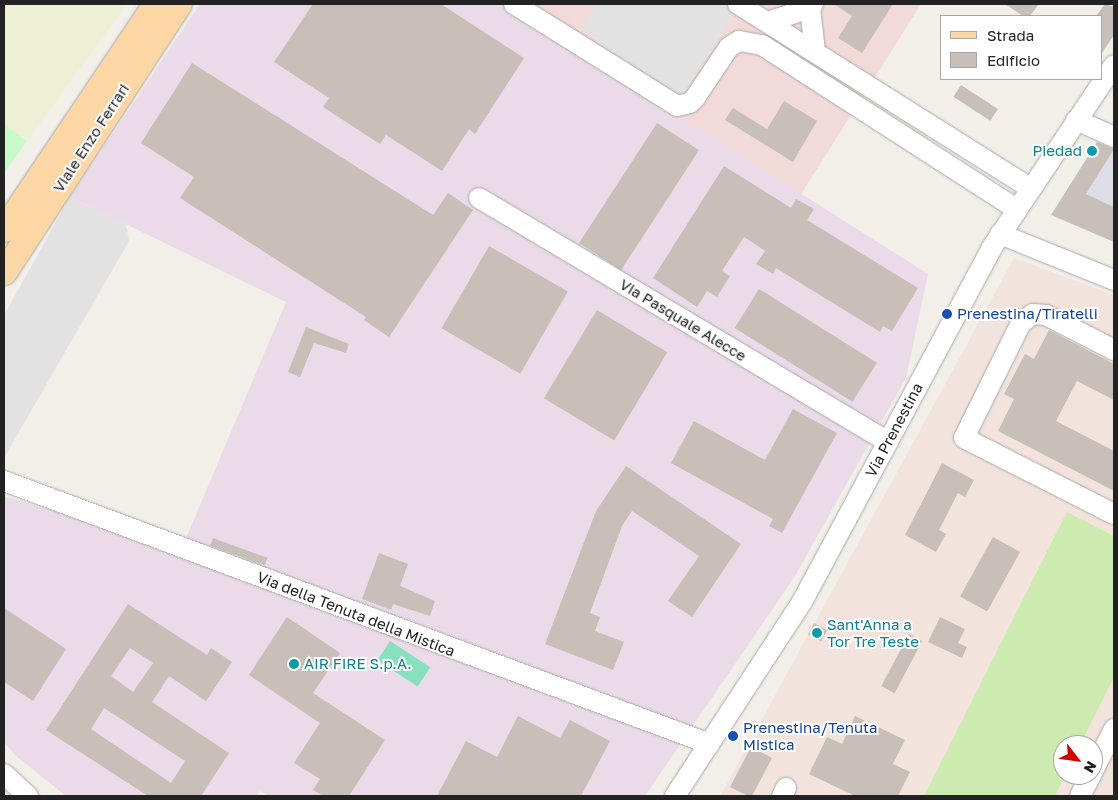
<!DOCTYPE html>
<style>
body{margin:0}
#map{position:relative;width:1118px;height:800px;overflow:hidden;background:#f2efe9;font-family:"Golos Text",sans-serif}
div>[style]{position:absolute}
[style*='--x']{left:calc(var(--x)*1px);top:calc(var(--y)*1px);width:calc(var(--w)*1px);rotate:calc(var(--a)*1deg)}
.commercial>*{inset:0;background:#f2dad9}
.industrial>*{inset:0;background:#ebdbe8}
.military>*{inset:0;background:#f3e3dd}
.farmland>*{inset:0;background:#eef0d5}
.grass>*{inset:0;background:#cdebb0}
.park>*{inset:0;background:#c8facc}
.pitch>*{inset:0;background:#88e0be;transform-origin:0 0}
.parking>*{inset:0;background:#e2e2e2}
.plaza>*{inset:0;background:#dddde8}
.building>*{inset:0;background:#c7bfb8;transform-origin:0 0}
.roads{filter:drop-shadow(0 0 1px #a9a9a9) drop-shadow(0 0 1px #a9a9a9)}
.minor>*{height:20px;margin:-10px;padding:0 10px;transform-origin:10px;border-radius:10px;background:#fff}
.major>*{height:25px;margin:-12.5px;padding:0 12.5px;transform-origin:12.5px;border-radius:12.5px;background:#fcd6a4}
.dots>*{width:14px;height:14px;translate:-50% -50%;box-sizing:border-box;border:2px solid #fff;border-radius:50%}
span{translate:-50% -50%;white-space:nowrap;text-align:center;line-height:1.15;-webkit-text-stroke:4px #fff;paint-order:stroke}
.street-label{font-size:15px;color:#222}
.culture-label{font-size:15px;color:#0d838f}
.right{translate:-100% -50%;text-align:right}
.left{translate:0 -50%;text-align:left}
.transit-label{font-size:15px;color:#164399}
.frame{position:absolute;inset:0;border:5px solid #222;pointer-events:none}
.legend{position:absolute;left:940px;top:15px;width:162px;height:65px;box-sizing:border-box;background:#fff;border:1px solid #a7a7a7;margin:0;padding:6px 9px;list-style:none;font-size:15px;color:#222}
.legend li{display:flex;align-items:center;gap:10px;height:25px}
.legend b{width:25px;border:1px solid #a7a7a7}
.north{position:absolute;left:1053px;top:735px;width:50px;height:50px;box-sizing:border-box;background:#fff;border:1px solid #a7a7a7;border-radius:50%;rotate:120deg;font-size:14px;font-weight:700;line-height:20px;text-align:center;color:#222}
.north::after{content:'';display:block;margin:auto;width:18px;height:22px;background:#d40000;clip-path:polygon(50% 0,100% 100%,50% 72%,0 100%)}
</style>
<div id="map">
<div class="commercial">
<i style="clip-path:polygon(502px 4px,921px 4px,800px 196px)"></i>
</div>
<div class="industrial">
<i style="clip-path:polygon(200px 4px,502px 4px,928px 274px,906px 378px,795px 576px,645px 796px,268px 796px,260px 791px,256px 796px,66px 796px,16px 756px,4px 742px,4px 496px,181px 550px,286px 302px,70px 197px)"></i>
</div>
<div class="military">
<i style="clip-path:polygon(evenodd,1014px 258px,1114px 295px,1114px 796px,720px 796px,1014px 258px,1063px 745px,1093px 745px,1093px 775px,1063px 775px,1063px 745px)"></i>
</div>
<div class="farmland">
<i style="clip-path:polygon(4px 4px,127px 4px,27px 141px,4px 124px)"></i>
</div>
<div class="grass">
<i style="clip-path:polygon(1067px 512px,1114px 536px,1114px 677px,1080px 745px,1063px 745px,1065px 775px,1055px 796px,924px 796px)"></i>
</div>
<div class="park">
<i style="clip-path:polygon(4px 124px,27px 141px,4px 173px)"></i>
</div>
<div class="pitch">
<i style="left:390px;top:641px;width:48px;height:23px;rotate:33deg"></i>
</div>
<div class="parking">
<i style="clip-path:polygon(596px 4px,740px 4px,683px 96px,604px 50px,595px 38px,581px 30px)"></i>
<i style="clip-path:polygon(70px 197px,126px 224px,129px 241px,4px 458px,4px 315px)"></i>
</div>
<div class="plaza">
<i style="clip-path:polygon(1107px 150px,1114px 152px,1114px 207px,1086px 194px,1101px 170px)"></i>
</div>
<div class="building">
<i style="clip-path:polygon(313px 4px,441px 4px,524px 58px,475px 134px,469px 129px,442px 171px,386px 135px,380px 144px,323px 107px,329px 98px,274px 62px)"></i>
<i style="clip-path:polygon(834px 4px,893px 4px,862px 53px,838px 38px,852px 16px)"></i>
<i style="clip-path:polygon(1005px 4px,1039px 4px,1030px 16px,1023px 16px)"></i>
<i style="clip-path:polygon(1105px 4px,1114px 7px,1114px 35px,1102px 53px,1102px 16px,1096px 16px)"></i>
<i style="clip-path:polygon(192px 63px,433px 215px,448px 193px,473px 210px,389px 337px,364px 320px,366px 317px,180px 198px,194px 177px,141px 143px)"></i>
<i style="left:961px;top:85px;width:44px;height:14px;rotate:33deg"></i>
<i style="clip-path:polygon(784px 101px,817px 121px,793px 162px,725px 120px,733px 108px,767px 129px)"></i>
<i style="left:657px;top:123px;width:50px;height:143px;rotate:33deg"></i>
<i style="clip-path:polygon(1097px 142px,1114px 149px,1086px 194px,1114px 207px,1114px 242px,1051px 215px)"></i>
<i style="clip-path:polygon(724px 166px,791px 208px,796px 199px,814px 209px,807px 220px,918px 288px,892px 331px,883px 326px,880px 332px,776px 268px,773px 274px,756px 264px,765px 251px,744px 237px,722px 271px,730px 276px,717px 297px,707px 291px,697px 307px,653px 278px)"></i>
<i style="left:489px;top:246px;width:91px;height:95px;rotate:30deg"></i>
<i style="left:759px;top:289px;width:139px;height:46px;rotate:32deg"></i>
<i style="left:597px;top:310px;width:82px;height:103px;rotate:31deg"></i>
<i style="clip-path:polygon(306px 327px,349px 344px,346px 353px,314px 343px,300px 377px,288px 372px)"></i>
<i style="clip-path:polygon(1049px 330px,1114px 364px,1114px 400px,1077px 381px,1056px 421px,1114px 451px,1114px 491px,998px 431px,1014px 399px,1004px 394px,1025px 354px,1034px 359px)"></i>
<i style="clip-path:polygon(793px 409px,837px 433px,782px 533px,769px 526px,773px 519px,671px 463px,694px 421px,765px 460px)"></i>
<i style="clip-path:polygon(942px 463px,974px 480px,965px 497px,958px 493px,939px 530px,946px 534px,936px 552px,905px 535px)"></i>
<i style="clip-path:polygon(626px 466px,741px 544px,692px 617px,668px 601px,699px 556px,632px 511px,622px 526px,590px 613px,600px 617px,595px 631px,624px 642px,613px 670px,545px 644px,596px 511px)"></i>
<i style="left:993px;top:537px;width:31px;height:68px;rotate:29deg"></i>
<i style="left:213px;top:538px;width:58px;height:8px;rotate:20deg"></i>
<i style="clip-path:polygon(379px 553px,408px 564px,400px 586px,435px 601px,430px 616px,393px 604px,391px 610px,362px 599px)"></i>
<i style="clip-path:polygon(evenodd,128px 604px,207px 655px,211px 648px,232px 662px,206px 701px,169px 676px,152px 702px,229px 753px,201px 796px,148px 796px,46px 730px,128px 604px,130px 648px,153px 663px,133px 692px,111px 676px,130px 648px,128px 604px,104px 708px,185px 761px,171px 783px,91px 729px,104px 708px)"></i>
<i style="clip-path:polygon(4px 608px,66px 649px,33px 701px,4px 682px)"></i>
<i style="clip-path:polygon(287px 617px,340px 653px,313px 693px,385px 740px,349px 796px,323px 796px,313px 790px,320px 779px,294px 763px,320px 723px,249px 675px)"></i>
<i style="clip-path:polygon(940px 617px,965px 629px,958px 643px,967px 647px,962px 658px,928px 642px)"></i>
<i style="left:814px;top:623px;width:15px;height:13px;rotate:28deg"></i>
<i style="left:909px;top:634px;width:15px;height:59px;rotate:28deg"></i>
<i style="clip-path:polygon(518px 716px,560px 738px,570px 720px,610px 741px,581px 796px,437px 796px,466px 741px,497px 757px)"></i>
<i style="clip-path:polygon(855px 716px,905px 740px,893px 764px,910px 772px,898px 796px,855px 796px,809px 774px,827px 737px,842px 744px)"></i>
<i style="clip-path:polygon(751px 747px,772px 758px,752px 796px,748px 796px,730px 787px)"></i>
</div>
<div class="roads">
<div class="minor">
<i style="--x:514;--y:4;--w:192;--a:32"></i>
<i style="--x:677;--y:106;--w:13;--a:-13"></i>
<i style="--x:690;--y:103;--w:7;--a:-45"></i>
<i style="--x:695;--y:98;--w:61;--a:-56.3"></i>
<i style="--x:729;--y:47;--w:12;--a:-31"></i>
<i style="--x:739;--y:41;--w:23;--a:10"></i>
<i style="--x:762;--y:45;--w:302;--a:32.8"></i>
<i style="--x:738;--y:4;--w:345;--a:32.2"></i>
<i style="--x:813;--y:4;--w:5;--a:127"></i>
<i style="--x:810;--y:8;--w:43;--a:83.4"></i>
<i style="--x:768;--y:22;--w:44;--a:-18.4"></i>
<i style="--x:1076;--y:120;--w:42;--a:24.1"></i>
<i style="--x:479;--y:198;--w:476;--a:30.8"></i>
<i style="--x:1000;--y:234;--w:123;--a:22"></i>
<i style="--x:1114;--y:350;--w:76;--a:-152.8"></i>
<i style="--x:1046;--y:315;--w:13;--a:-176"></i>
<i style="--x:1033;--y:314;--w:15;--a:143"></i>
<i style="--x:1021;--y:323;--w:128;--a:116.4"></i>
<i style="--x:964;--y:438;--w:168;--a:26.9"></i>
<i style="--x:4;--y:481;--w:753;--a:20.43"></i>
<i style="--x:1093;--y:771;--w:47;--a:-63.4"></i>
<i style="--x:4;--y:774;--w:33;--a:43"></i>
<i style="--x:675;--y:796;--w:232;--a:-56.8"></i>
<i style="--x:802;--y:602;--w:400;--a:-61.8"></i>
<i style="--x:991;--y:249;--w:221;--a:-56.2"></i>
<i style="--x:782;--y:796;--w:9;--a:-63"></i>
<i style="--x:1080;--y:796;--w:24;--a:-62"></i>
</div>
<div class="major">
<i style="--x:4;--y:229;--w:271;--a:-56.1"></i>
<i style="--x:4;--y:272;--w:320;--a:-56.9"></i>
</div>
</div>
<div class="dots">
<i style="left:1092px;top:151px;background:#0f9aa8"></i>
<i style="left:947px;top:314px;background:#1a4fb4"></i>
<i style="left:817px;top:633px;background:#0f9aa8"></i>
<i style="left:294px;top:664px;background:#0f9aa8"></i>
<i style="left:733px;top:736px;background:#1a4fb4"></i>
</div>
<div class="street-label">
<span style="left:91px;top:138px;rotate:-57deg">Viale Enzo Ferrari</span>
<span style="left:683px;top:320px;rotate:31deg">Via Pasquale Alecce</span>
<span style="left:894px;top:430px;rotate:-62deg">Via Prenestina</span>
<span style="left:356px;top:614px;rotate:21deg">Via della Tenuta della Mistica</span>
</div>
<div class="culture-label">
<span class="right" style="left:1082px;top:151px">Piedad</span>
<span class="left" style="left:827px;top:633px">Sant'Anna a<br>Tor Tre Teste</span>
<span class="left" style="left:304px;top:664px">AIR FIRE S.p.A.</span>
</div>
<div class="transit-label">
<span class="left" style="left:957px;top:314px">Prenestina/Tiratelli</span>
<span class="left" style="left:743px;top:736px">Prenestina/Tenuta<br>Mistica</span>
</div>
<div class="frame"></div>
<ul class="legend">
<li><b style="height:6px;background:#fcd6a4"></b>Strada</li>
<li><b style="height:14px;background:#c7bfb8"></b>Edificio</li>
</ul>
<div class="north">N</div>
</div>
